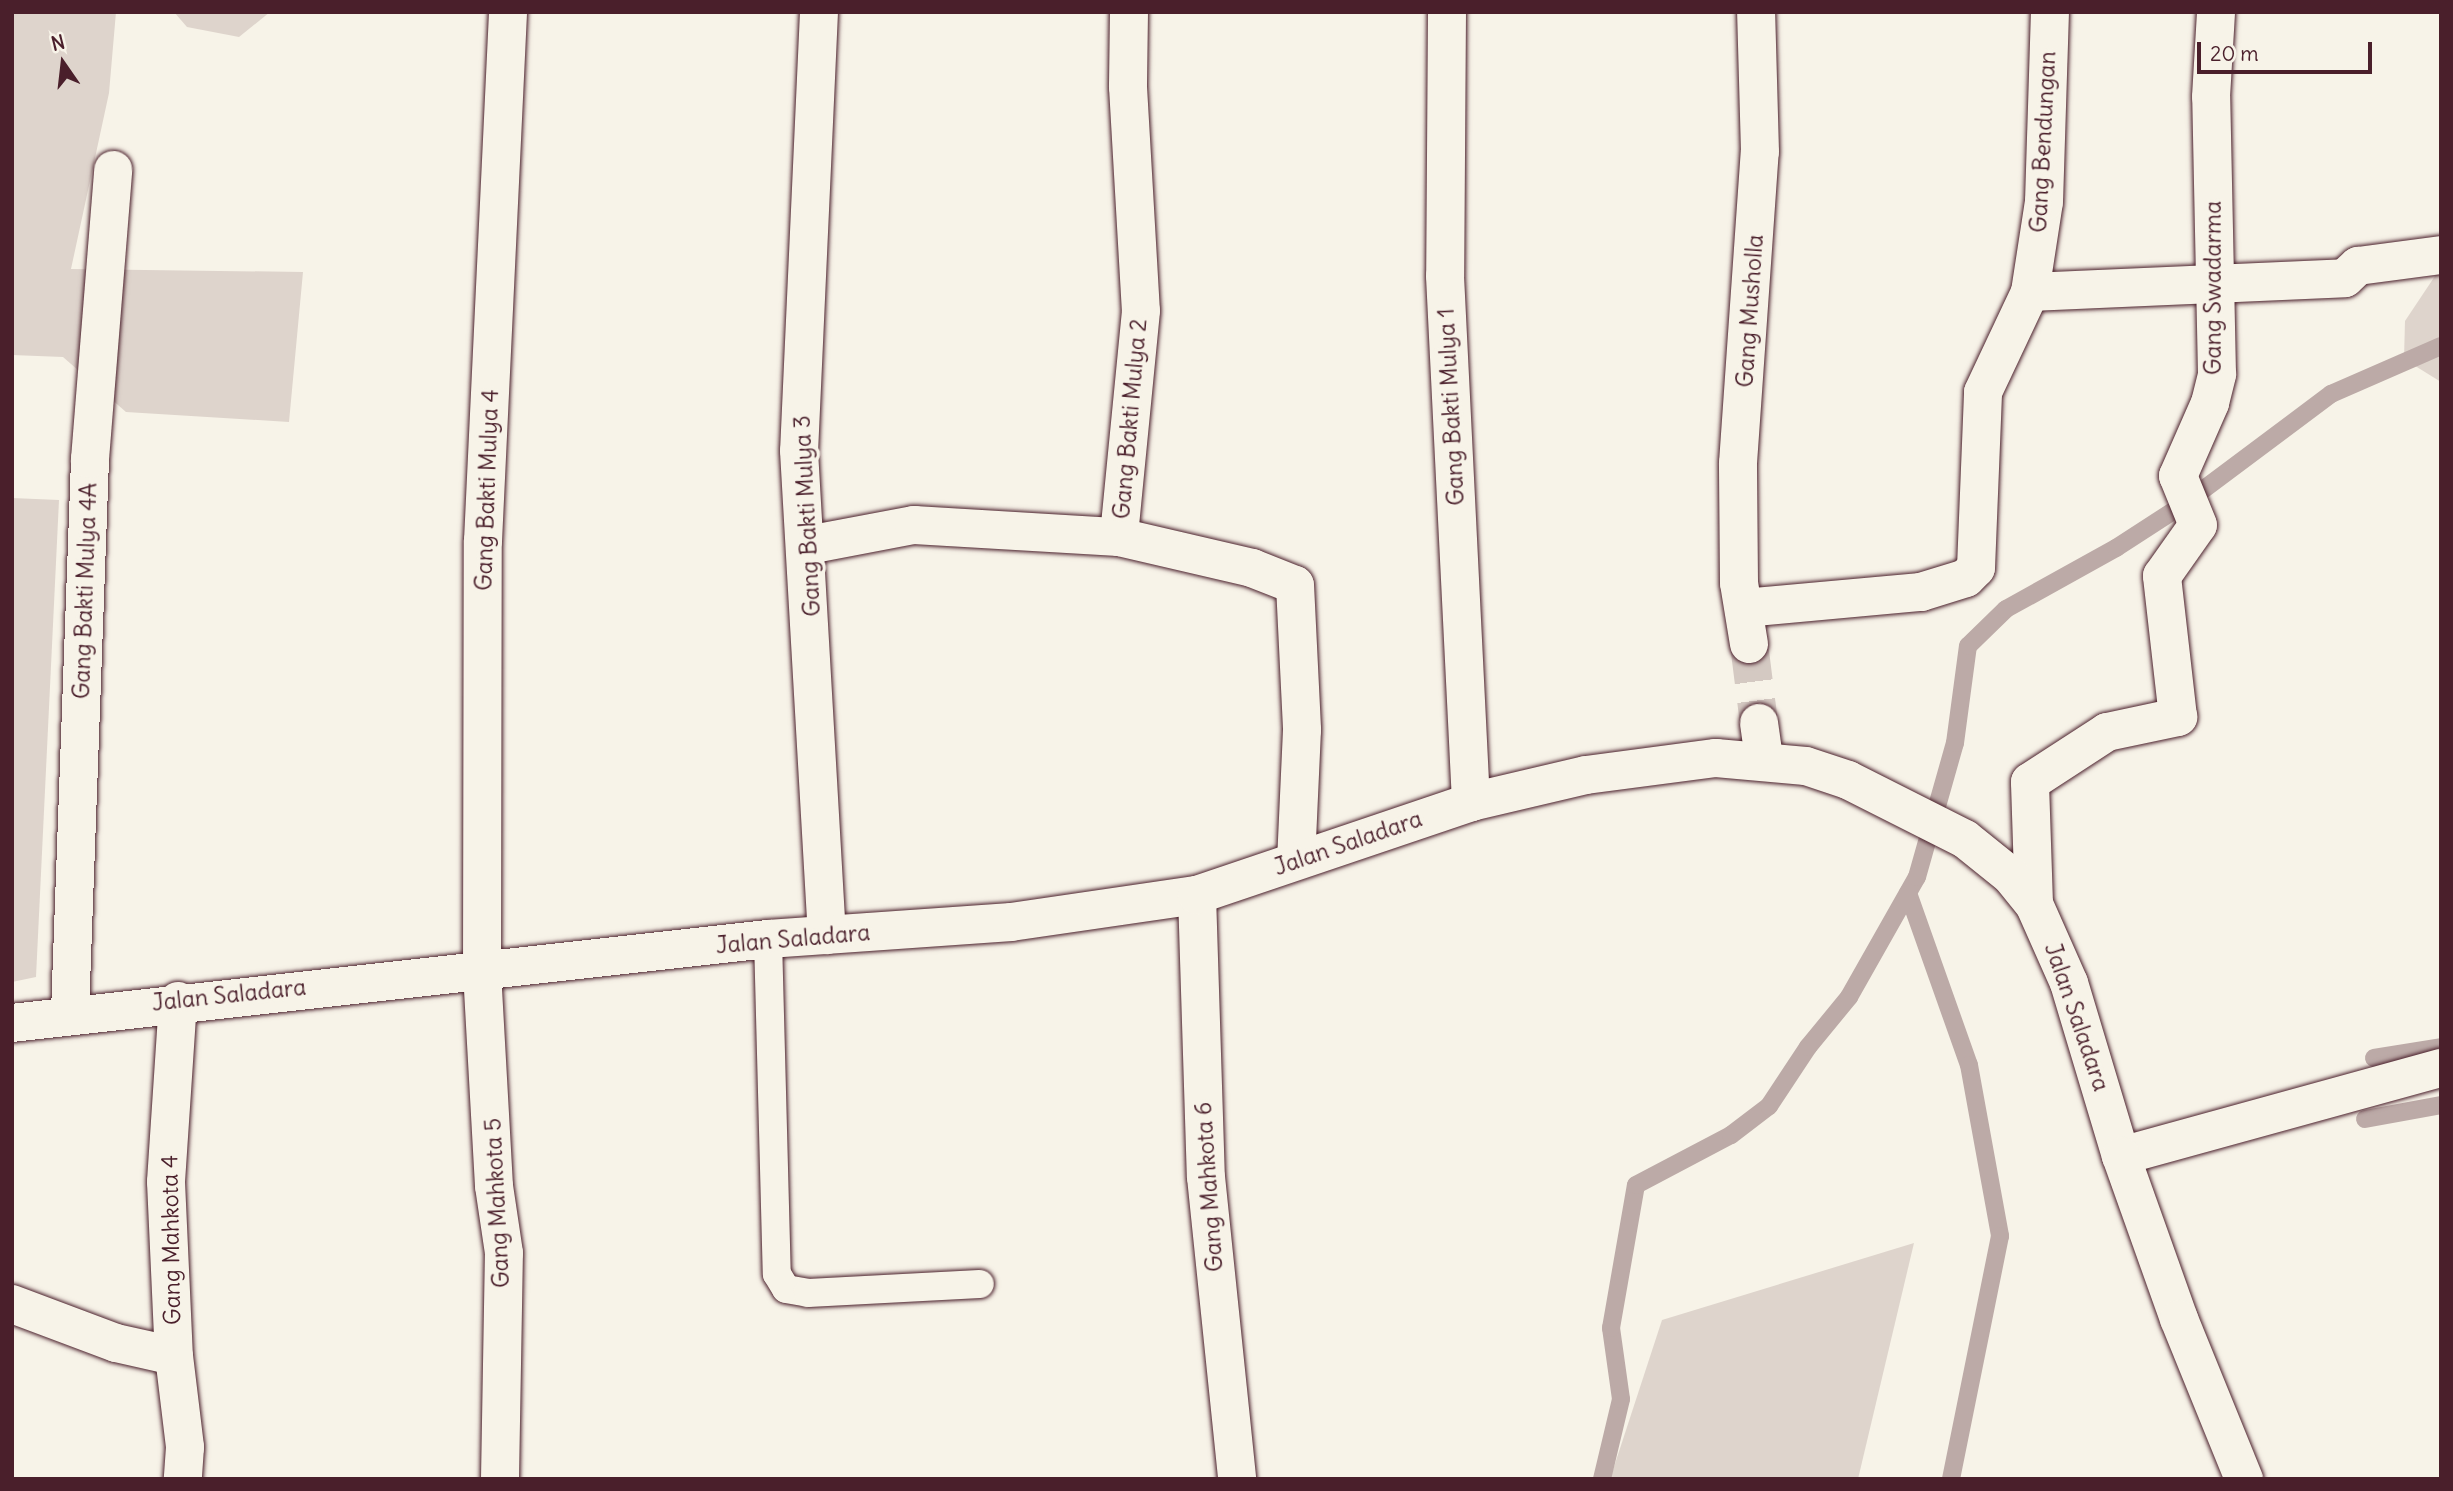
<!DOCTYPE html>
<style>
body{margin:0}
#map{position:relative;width:2453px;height:1491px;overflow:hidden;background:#f7f3e8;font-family:Delius,sans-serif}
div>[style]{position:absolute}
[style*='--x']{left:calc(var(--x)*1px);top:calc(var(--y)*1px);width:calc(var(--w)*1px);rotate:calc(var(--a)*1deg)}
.green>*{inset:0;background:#ded4cc}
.stream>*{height:18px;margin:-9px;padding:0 9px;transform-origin:9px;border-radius:9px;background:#bcaaa7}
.street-tunnel>*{height:38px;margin-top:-19px;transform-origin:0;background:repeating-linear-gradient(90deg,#d4c9c2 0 38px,transparent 0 57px)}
.roads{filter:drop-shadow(0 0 2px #4a1f2b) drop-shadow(0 0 2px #4a1f2b)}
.lane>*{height:28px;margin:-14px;padding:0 14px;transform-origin:14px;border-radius:14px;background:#f7f3e8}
.street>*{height:38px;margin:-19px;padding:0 19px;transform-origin:19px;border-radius:19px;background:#f7f3e8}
.secondary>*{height:38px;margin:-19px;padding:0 19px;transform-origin:19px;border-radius:19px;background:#f7f3e8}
span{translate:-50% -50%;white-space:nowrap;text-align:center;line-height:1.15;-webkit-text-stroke:7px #f7f3e8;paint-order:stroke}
.street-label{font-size:23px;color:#4a1f2b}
.frame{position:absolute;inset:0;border:14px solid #4a1f2b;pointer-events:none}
.north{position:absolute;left:28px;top:28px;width:70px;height:70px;-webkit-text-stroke:5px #f7f3e8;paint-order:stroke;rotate:346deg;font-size:19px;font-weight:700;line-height:28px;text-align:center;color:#4a1f2b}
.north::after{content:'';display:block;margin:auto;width:24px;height:32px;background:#4a1f2b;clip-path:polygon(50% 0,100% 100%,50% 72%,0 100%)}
.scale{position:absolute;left:2197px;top:42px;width:175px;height:32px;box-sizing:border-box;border:4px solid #4a1f2b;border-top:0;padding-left:9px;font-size:21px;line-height:24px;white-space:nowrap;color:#4a1f2b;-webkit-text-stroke:5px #f7f3e8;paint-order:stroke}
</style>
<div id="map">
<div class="green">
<i style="clip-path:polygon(12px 12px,116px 12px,109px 93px,71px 269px,303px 272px,289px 422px,126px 412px,63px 357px,12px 355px)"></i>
<i style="clip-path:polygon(174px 12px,270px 12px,239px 37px,187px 27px)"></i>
<i style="clip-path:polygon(2441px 267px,2441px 382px,2404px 359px,2405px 321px)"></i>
<i style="clip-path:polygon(12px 498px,59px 500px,36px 977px,12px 982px)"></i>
<i style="clip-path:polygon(1914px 1243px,1858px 1479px,1610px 1479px,1662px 1320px)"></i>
</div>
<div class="stream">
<i style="--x:1908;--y:893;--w:182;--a:70.5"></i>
<i style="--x:1969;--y:1065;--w:174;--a:79.7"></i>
<i style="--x:2000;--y:1236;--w:248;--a:101.4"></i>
<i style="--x:2374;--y:1058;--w:68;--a:-9.3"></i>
<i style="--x:2365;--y:1119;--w:77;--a:-10.4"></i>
<i style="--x:1602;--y:1479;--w:82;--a:-76.6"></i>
<i style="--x:1621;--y:1399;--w:72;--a:-98"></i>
<i style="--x:1611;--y:1328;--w:145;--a:-80.1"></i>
<i style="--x:1636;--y:1185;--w:107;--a:-27.8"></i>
<i style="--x:1731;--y:1135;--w:48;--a:-37.3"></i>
<i style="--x:1769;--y:1106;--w:71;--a:-56.5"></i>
<i style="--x:1808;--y:1047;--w:65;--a:-50.6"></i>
<i style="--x:1849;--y:997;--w:138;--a:-60.5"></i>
<i style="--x:1917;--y:877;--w:139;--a:-74.2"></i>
<i style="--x:1955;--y:743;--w:98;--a:-82.4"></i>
<i style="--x:1968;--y:646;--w:53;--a:-44.2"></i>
<i style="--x:2006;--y:609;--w:126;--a:-29"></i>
<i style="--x:2116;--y:548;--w:81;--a:-32.9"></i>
<i style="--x:2184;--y:504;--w:184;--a:-36.8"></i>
<i style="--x:2331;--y:394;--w:120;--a:-23.6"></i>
</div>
<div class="street-tunnel">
<i style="--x:1749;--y:644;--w:80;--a:82.8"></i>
</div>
<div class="roads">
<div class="lane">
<i style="--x:768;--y:939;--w:335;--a:88.5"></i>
<i style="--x:777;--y:1274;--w:17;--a:59"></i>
<i style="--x:786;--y:1289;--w:22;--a:10"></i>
<i style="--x:808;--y:1293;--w:172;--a:-3"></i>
</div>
<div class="street">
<i style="--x:819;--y:12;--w:439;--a:92.6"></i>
<i style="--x:799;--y:451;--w:485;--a:86.7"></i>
<i style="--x:1129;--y:12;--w:75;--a:90.8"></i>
<i style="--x:1128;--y:87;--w:224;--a:86.7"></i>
<i style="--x:1141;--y:311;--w:227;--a:95.6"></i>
<i style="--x:1119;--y:537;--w:137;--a:13.1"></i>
<i style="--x:1252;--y:568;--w:46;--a:21.6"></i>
<i style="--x:1295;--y:585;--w:145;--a:87.2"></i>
<i style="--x:1302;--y:730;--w:130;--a:92.6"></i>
<i style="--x:1447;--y:12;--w:264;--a:90.4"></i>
<i style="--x:1445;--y:276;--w:527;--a:87.17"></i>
<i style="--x:2030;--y:292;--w:315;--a:-2.5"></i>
<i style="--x:2345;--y:278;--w:18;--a:-43"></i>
<i style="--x:2358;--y:266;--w:84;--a:-7.5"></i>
<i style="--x:808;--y:545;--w:108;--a:-10.7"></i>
<i style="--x:914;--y:525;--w:205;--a:3.4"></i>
<i style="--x:1744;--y:608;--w:178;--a:-5.2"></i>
<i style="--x:1921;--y:592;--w:47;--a:-17.3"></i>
<i style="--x:1966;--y:578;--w:14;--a:-45"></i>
<i style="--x:1976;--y:568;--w:176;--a:-87.7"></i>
<i style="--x:1983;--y:392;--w:110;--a:-64.8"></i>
<i style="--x:2030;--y:292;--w:91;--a:-81.2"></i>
<i style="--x:2044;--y:202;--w:190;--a:-88.2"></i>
<i style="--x:1749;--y:644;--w:62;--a:-99.3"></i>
<i style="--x:1739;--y:583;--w:120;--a:-90.5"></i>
<i style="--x:1738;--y:463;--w:312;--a:-86"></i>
<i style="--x:1760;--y:152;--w:140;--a:-91.6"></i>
<i style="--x:1759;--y:723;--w:36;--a:82"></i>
<i style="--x:1197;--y:895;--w:282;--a:88.2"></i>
<i style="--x:1206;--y:1177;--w:304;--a:84.1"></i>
<i style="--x:2034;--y:904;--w:122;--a:-91.9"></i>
<i style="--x:2030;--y:782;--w:92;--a:-33"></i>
<i style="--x:2107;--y:732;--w:73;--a:-11.9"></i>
<i style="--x:2178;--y:717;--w:142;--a:-96.5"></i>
<i style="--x:2162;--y:576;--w:62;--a:-54.8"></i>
<i style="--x:2198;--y:525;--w:53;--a:-112.2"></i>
<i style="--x:2178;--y:476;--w:80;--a:-66.3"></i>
<i style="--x:2210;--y:403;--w:30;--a:-76"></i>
<i style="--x:2217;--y:374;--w:277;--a:-91.2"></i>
<i style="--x:2211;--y:97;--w:85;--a:-86.6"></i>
<i style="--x:178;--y:1001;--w:181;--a:93.8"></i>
<i style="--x:166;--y:1182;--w:174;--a:87.4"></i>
<i style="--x:174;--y:1356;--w:92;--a:83.1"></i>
<i style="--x:185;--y:1447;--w:32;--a:94"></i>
<i style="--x:70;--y:1013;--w:554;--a:-87.93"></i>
<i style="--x:90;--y:459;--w:290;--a:-85.4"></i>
<i style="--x:2121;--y:1156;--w:332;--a:-15.4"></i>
<i style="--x:12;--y:1304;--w:111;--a:20.6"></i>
<i style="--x:116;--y:1343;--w:59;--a:12.6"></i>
<i style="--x:500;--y:1479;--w:226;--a:-89"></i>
<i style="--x:504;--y:1253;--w:68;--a:-98.5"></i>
<i style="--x:494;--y:1186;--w:217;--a:-93.2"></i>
<i style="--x:482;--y:969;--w:428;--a:-89.9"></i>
<i style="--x:483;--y:541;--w:530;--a:-87.29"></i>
</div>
<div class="secondary">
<i style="--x:12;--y:1023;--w:761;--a:-6.34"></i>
<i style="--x:768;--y:939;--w:244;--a:-4"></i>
<i style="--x:1011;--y:922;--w:188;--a:-8.3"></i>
<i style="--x:1197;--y:895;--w:289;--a:-18.7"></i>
<i style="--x:1471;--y:802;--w:118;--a:-13.2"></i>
<i style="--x:1586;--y:775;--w:131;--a:-7.5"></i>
<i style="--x:1716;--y:758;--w:90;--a:5.1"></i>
<i style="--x:1806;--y:766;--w:44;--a:18.4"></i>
<i style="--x:1848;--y:780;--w:131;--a:26.8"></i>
<i style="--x:1965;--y:839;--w:59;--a:38.8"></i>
<i style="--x:2011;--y:876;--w:36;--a:51"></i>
<i style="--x:2034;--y:904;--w:86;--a:66.1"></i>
<i style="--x:2069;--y:983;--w:181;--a:73.3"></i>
<i style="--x:2121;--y:1156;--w:173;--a:70.4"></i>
<i style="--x:2179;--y:1319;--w:173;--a:67.9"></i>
</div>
</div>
<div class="street-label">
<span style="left:2043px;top:142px;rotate:-87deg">Gang Bendungan</span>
<span style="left:2213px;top:288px;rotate:-90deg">Gang Swadarma</span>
<span style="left:1750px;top:311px;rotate:-86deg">Gang Musholla</span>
<span style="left:1451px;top:407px;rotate:-93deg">Gang Bakti Mulya 1</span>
<span style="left:1130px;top:419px;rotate:-85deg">Gang Bakti Mulya 2</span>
<span style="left:487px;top:490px;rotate:-88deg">Gang Bakti Mulya 4</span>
<span style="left:807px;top:516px;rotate:-93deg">Gang Bakti Mulya 3</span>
<span style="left:85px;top:591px;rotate:-88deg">Gang Bakti Mulya 4A</span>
<span style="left:1348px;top:843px;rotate:-19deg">Jalan Saladara</span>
<span style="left:793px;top:939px;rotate:-5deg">Jalan Saladara</span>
<span style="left:229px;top:995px;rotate:-6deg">Jalan Saladara</span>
<span style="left:2077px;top:1017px;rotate:71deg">Jalan Saladara</span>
<span style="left:1209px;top:1187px;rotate:-94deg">Gang Mahkota 6</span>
<span style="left:497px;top:1203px;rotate:-93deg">Gang Mahkota 5</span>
<span style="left:171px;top:1240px;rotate:-91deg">Gang Mahkota 4</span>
</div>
<div class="frame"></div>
<div class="north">N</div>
<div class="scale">20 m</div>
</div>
